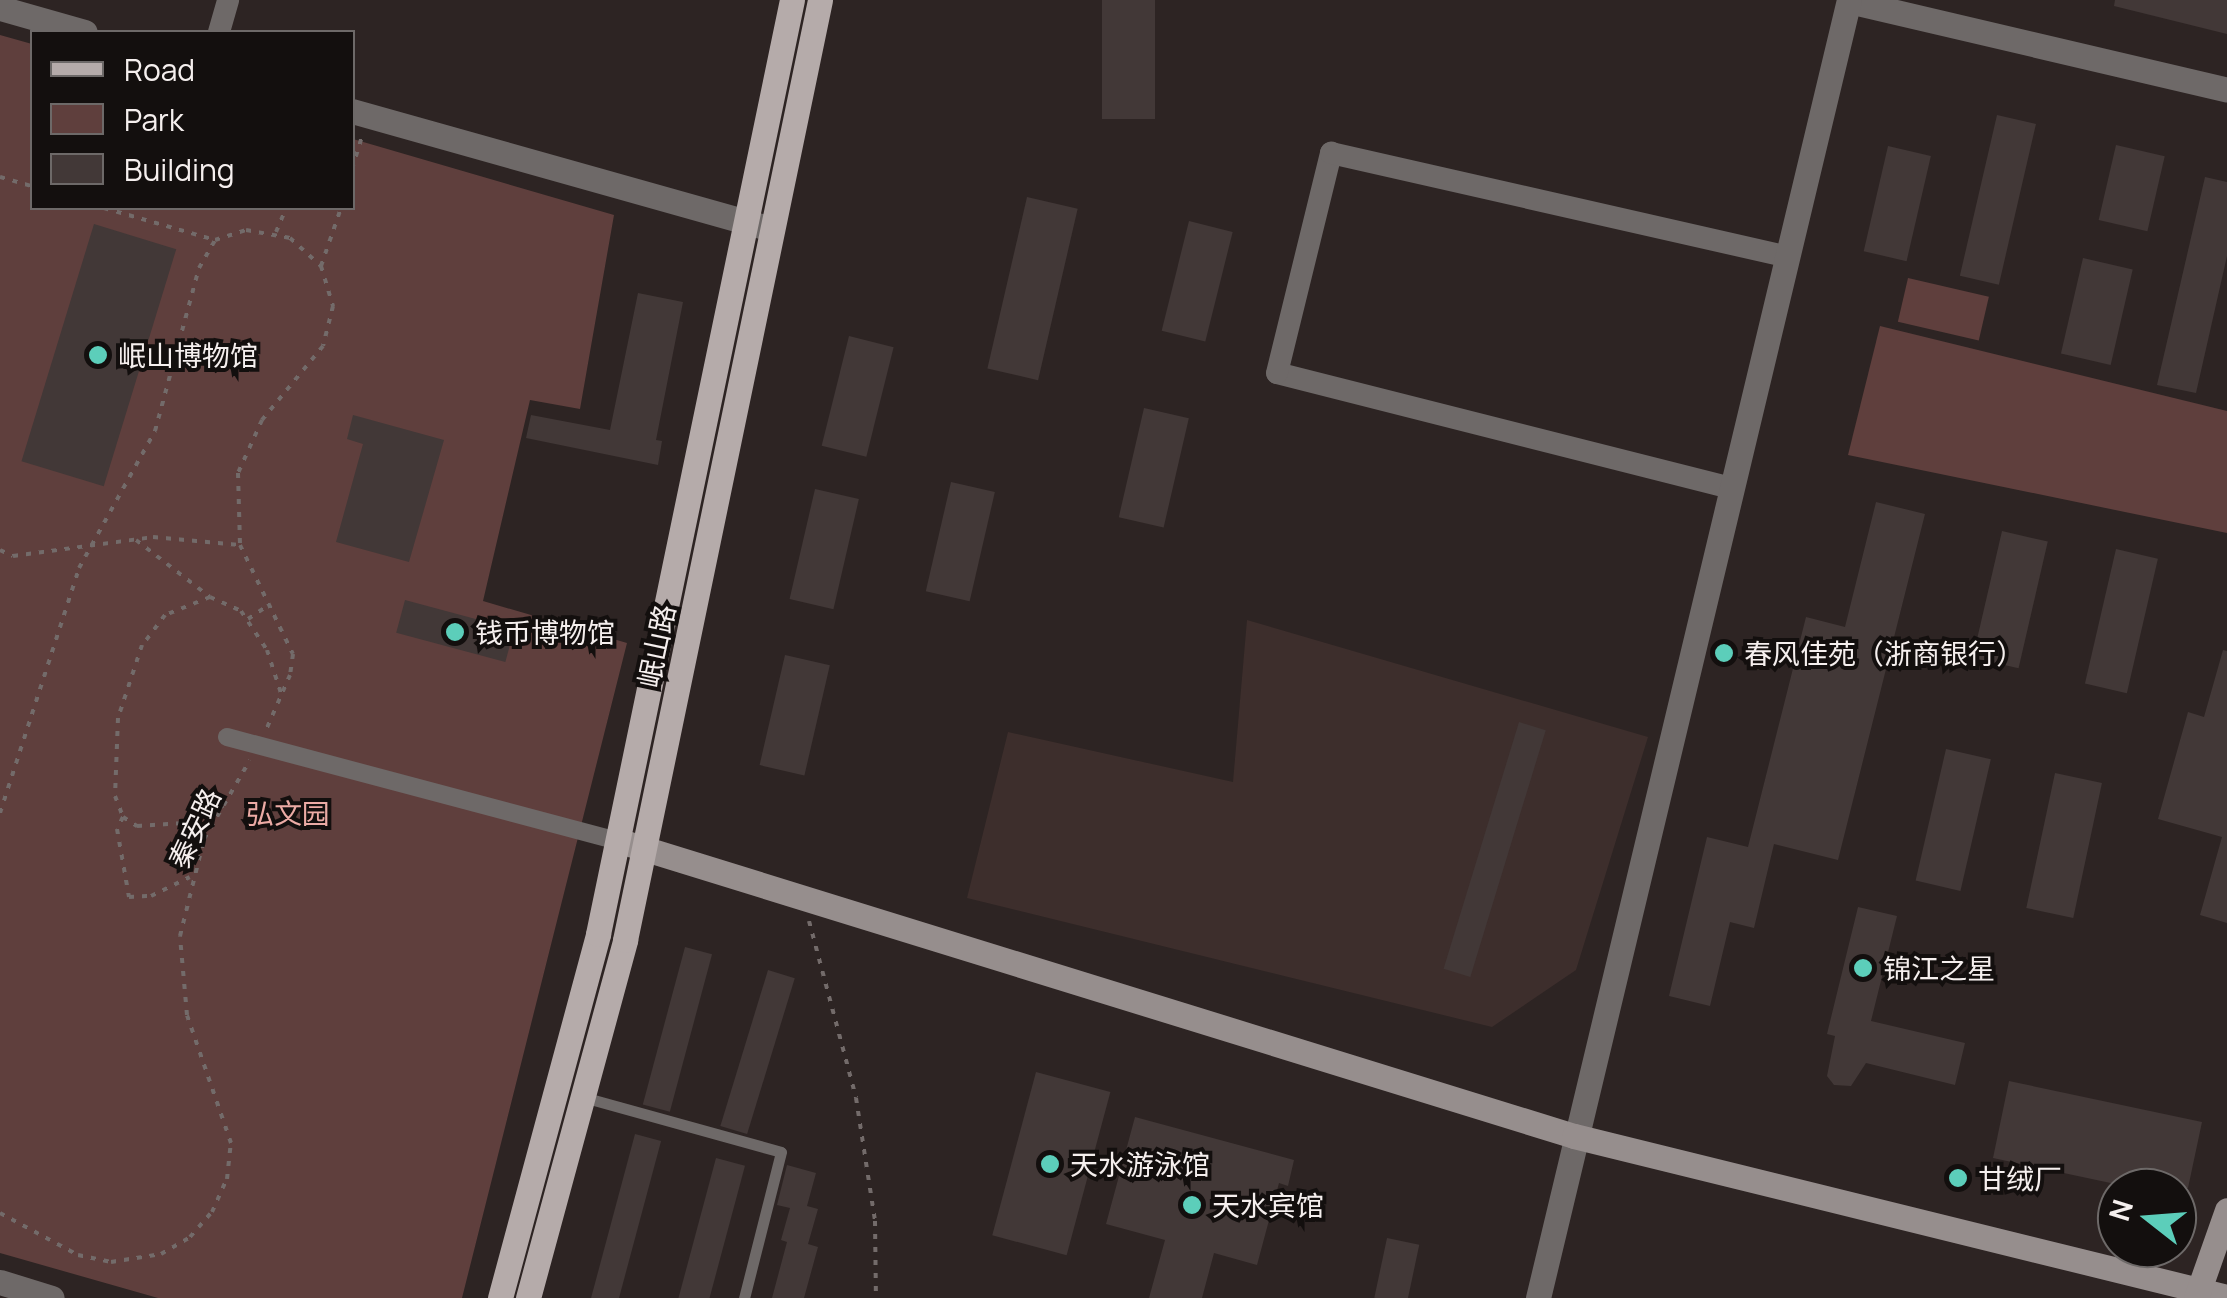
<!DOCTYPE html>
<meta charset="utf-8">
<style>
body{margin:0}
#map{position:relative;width:2227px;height:1298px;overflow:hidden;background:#2d2423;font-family:Manrope,"Noto Sans SC",sans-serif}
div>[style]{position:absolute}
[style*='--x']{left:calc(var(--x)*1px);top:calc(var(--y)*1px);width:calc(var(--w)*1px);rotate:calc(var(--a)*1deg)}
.built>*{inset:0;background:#3d2e2c}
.green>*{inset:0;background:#5f3f3d;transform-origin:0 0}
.building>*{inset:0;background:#423837;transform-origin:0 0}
.path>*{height:4px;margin-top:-2px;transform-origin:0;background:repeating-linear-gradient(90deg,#736b6a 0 5px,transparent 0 13px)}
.service>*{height:11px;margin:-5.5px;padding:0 5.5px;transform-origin:5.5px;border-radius:5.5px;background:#6e6968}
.pedestrian>*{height:18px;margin:-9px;padding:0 9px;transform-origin:9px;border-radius:9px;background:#6e6968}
.minor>*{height:22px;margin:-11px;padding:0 11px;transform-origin:11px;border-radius:11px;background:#6e6968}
.tertiary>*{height:25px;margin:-12.5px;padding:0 12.5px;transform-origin:12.5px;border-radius:12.5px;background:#6e6968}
.secondary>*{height:25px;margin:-12.5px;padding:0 12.5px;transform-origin:12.5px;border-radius:12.5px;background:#968e8d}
.primary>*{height:25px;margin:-12.5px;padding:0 12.5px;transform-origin:12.5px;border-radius:12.5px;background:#b5abaa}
.dots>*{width:28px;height:28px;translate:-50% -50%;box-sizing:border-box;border:5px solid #130f0e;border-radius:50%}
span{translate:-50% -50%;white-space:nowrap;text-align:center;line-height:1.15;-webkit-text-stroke:8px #130f0e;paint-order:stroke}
.poi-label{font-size:28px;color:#f5efee}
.left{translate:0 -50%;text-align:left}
.street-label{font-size:28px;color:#f5efee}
.park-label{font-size:28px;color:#ecaba5}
.legend{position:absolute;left:30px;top:30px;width:325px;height:180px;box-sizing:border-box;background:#130f0e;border:2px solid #6d6968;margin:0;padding:12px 18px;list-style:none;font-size:30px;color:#f5efee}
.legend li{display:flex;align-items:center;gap:20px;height:50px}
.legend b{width:50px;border:2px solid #6d6968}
.north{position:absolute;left:2097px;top:1168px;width:100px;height:100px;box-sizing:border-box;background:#130f0e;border:2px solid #6d6968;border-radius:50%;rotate:287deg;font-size:28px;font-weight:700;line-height:40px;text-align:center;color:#f5efee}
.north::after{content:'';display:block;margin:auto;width:35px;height:45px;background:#5cceba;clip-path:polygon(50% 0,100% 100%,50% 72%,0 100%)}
</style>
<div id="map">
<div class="built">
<i style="clip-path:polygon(1247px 620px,1648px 737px,1576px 970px,1492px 1027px,967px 898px,1008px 732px,1233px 782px)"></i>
</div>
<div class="green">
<i style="clip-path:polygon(0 35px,32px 44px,32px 208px,352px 208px,353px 139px,614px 215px,580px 409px,530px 400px,483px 601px,627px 643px,462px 1298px,158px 1298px,0 1253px)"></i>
<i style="left:1908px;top:278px;width:83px;height:45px;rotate:13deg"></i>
<i style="clip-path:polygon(1880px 326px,2227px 411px,2227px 533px,1848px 455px)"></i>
</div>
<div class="building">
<i style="left:1102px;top:0;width:53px;height:119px"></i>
<i style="clip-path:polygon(2115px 0,2227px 0,2227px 34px,2114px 6px)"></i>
<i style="left:1997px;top:115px;width:40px;height:165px;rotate:13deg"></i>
<i style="left:2116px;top:145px;width:50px;height:77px;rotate:13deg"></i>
<i style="left:1888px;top:146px;width:44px;height:108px;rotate:13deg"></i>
<i style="clip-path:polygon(2205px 177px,2227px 182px,2227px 256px,2196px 393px,2157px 385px)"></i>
<i style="left:1027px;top:197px;width:52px;height:176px;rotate:13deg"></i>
<i style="left:1189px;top:221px;width:45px;height:113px;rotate:14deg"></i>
<i style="left:94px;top:224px;width:86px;height:248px;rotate:17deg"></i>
<i style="left:2083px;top:258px;width:51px;height:98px;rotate:13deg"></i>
<i style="clip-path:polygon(638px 293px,683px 302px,656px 440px,662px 441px,658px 465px,526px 438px,531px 415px,610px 430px)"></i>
<i style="left:849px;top:336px;width:46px;height:113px;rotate:14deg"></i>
<i style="left:1144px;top:408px;width:46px;height:112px;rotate:13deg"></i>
<i style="clip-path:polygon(353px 415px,444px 440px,409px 562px,336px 542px,363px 444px,347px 439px)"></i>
<i style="left:951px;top:482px;width:45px;height:112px;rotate:13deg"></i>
<i style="left:815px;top:489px;width:45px;height:113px;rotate:13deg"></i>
<i style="clip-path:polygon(1876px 502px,1925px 514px,1838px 860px,1774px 844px,1754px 928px,1730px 922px,1710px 1006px,1669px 996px,1707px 837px,1748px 847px,1806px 617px,1845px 627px)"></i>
<i style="left:2002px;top:531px;width:47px;height:130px;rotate:13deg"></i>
<i style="left:2116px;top:549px;width:43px;height:138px;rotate:13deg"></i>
<i style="left:405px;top:600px;width:113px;height:34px;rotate:15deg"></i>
<i style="clip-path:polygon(2223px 650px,2227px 651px,2227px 923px,2200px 915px,2222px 837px,2158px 819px,2188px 712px,2204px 717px)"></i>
<i style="left:785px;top:655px;width:46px;height:113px;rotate:13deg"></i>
<i style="left:1519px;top:722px;width:28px;height:258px;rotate:17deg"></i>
<i style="left:1946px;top:749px;width:46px;height:135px;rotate:13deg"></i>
<i style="left:2055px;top:773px;width:48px;height:138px;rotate:12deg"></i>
<i style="clip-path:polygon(1858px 907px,1897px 916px,1871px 1021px,1965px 1043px,1955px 1085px,1866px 1063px,1851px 1086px,1834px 1085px,1827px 1076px,1835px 1036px,1827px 1034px)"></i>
<i style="left:685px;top:947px;width:28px;height:163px;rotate:15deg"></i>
<i style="left:768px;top:970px;width:28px;height:163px;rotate:17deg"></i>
<i style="left:1036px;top:1072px;width:77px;height:169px;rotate:15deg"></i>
<i style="clip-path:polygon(2009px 1081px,2202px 1122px,2188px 1188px,2134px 1188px,1993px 1158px)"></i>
<i style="clip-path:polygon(1135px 1117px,1294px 1160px,1288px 1186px,1279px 1183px,1257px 1265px,1214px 1253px,1202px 1298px,1149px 1298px,1165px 1240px,1106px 1224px)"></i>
<i style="left:635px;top:1134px;width:27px;height:170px;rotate:15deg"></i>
<i style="left:716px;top:1158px;width:30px;height:145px;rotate:15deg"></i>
<i style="clip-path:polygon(787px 1165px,816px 1173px,807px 1206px,818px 1209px,808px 1244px,818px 1247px,804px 1298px,772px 1298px,787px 1242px,781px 1240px,790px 1208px,777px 1205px)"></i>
<i style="left:1387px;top:1238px;width:33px;height:61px;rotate:12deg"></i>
</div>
<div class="path">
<i style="--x:352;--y:169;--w:37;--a:-73"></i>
<i style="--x:0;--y:177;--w:33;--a:16"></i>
<i style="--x:104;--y:208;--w:116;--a:16.1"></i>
<i style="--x:276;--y:232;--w:26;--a:-67"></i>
<i style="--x:215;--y:240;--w:33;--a:-18"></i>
<i style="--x:246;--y:230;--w:45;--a:10.3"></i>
<i style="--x:290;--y:238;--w:42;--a:42.1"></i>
<i style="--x:321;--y:266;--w:42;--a:73.3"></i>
<i style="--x:333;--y:306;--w:41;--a:104"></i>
<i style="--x:323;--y:346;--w:96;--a:129.5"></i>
<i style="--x:262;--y:420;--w:58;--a:114.4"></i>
<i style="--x:238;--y:473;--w:72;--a:88.4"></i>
<i style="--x:240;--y:545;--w:121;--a:64.1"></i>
<i style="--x:293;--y:654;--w:21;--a:98"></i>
<i style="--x:290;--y:675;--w:60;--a:113.6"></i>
<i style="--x:321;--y:266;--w:61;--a:-71"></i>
<i style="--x:136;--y:540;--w:93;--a:37.6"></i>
<i style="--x:210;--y:597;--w:34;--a:24"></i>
<i style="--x:241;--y:611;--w:47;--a:56.3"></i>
<i style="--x:267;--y:650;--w:45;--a:72"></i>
<i style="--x:0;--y:550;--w:14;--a:25"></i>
<i style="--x:13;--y:556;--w:141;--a:-7.7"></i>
<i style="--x:153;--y:537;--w:87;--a:5.3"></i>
<i style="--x:210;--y:597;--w:48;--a:158.2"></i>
<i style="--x:165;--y:615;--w:38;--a:127"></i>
<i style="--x:142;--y:645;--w:77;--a:108.2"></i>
<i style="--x:118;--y:718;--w:78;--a:92.2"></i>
<i style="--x:115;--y:796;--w:22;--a:69"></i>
<i style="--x:123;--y:817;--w:17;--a:33"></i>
<i style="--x:137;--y:826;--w:47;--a:-3.7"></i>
<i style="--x:184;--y:823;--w:43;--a:-23.6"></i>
<i style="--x:248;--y:619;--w:25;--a:-34"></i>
<i style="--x:0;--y:813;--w:257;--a:-72.1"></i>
<i style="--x:79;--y:568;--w:157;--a:-61"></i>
<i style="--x:155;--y:431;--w:169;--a:-74.9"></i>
<i style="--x:199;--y:268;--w:32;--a:-60"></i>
<i style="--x:123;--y:817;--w:13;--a:117"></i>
<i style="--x:117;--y:829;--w:69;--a:80"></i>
<i style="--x:129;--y:897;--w:22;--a:-3"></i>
<i style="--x:151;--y:896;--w:43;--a:-26"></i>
<i style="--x:809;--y:921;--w:183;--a:75.1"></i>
<i style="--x:856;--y:1098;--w:124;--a:81.2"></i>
<i style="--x:875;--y:1221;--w:77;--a:89.3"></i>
<i style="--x:0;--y:1213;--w:89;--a:28.3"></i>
<i style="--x:78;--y:1255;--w:34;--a:12"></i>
<i style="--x:111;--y:1262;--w:51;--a:-9.1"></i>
<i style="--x:161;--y:1254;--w:34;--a:-30"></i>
<i style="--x:190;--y:1237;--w:33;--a:-49"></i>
<i style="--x:212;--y:1212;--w:36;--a:-66"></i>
<i style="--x:227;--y:1179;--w:36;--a:-84"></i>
<i style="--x:231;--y:1143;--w:135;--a:-109"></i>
<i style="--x:187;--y:1015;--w:79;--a:-95.1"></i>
<i style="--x:180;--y:936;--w:100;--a:-76.1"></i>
<i style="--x:204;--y:839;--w:91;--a:-59.8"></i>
</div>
<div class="service">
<i style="--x:583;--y:1097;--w:205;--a:15.5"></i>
<i style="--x:781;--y:1152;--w:151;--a:104.2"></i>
</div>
<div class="pedestrian">
<i style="--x:227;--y:737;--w:405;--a:14.9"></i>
</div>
<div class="minor">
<i style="--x:219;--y:32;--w:33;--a:-74"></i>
<i style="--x:1731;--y:488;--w:468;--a:-165.8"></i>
<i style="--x:1277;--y:373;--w:227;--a:-76.2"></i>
<i style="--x:1331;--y:153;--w:468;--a:12.8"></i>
</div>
<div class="tertiary">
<i style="--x:1849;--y:1;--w:388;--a:13.2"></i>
<i style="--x:0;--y:8;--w:88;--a:15.8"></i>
<i style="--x:352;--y:111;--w:432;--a:15.7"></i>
<i style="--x:0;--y:1282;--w:54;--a:17.1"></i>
<i style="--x:1538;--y:1298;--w:1335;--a:-76.53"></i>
</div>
<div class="secondary">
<i style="--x:623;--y:842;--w:995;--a:17.18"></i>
<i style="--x:1574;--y:1136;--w:673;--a:13.85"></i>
<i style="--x:2196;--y:1298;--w:93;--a:-70.6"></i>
</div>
<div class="primary">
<i style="--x:500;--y:1298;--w:377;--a:-74.9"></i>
<i style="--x:598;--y:934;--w:954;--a:-78.27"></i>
<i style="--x:528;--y:1298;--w:371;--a:-74.8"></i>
<i style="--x:625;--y:940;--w:960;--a:-78.28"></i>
</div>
<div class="dots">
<i style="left:98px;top:355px;background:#5cceba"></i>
<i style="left:455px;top:632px;background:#5cceba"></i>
<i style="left:1724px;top:653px;background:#5cceba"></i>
<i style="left:1863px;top:968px;background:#5cceba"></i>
<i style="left:1050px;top:1164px;background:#5cceba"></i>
<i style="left:1958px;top:1178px;background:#5cceba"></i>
<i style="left:1192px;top:1205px;background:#5cceba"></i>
</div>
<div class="poi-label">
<span class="left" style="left:118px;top:355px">岷山博物馆</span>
<span class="left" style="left:475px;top:632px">钱币博物馆</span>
<span class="left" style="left:1744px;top:653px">春风佳苑（浙商银行）</span>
<span class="left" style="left:1883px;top:968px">锦江之星</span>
<span class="left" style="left:1070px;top:1164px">天水游泳馆</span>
<span class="left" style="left:1978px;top:1178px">甘绒厂</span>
<span class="left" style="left:1212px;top:1205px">天水宾馆</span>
</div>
<div class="street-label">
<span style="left:656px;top:646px;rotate:-78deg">岷山路</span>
<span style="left:194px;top:828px;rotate:-65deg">秦安路</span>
</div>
<div class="park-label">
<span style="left:288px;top:813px">弘文园</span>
</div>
<ul class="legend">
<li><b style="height:12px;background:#b5abaa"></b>Road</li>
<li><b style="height:28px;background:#5f3f3d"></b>Park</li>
<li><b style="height:28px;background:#423837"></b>Building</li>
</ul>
<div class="north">N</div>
</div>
